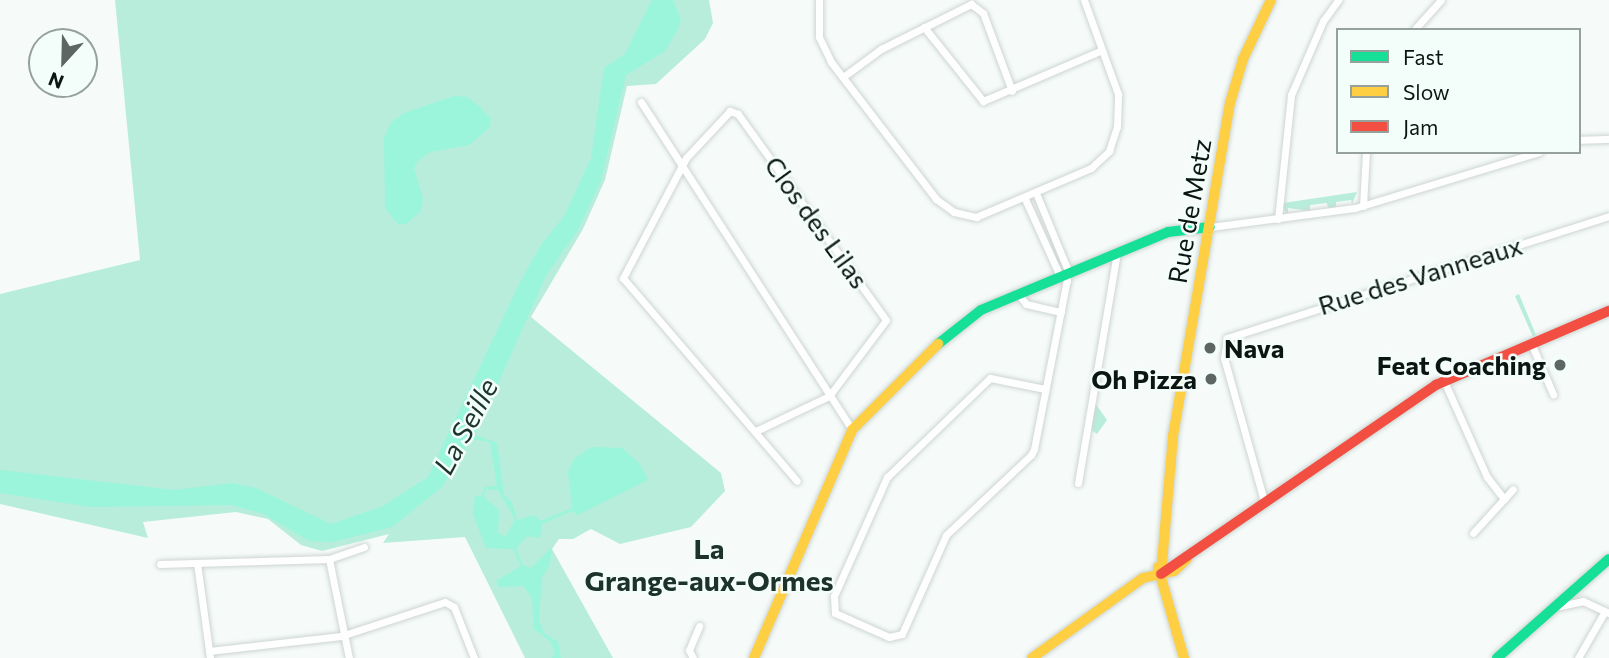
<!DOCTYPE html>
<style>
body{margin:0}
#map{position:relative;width:1609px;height:658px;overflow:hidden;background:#f6fbf9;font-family:Commissioner,sans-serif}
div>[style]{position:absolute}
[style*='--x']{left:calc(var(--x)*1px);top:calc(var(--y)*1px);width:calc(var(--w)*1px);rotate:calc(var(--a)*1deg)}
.green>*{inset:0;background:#b8eddc}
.water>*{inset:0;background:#9af5db}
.roads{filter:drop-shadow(0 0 2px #cdd5d2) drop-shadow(0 0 2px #cdd5d2)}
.street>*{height:7px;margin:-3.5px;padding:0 3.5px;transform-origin:3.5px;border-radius:3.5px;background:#fefefe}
.fast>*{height:10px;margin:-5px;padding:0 5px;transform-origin:5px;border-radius:5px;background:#16e098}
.slow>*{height:10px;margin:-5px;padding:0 5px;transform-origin:5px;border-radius:5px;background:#ffcf43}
.jam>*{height:10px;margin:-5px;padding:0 5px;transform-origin:5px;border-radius:5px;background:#f24e42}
.dots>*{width:19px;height:19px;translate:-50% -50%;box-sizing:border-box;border:4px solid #f3fefa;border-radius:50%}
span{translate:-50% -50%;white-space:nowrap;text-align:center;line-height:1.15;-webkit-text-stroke:5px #f3fefa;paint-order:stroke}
.street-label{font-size:26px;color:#0b1511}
.poi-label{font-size:26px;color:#0b1511;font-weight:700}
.left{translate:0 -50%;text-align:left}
.right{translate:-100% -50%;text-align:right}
.water-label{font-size:28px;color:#1e352e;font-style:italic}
.neighbourhood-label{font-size:28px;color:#1c322b;font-weight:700}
.legend{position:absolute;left:1336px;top:28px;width:245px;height:126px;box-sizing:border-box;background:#f3fefa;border:2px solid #96a19d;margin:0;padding:9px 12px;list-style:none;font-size:21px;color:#0b1511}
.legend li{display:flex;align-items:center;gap:14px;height:35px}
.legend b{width:35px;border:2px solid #96a19d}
.north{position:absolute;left:28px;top:28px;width:70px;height:70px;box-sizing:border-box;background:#f3fefa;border:2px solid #96a19d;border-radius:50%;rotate:202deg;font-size:19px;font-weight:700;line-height:28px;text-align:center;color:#0b1511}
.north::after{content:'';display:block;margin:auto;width:24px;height:32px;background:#5d6662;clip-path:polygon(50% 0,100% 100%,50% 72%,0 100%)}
</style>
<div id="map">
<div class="green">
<i style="clip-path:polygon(115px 0,709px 0,713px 23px,705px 39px,656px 84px,627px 86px,605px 180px,583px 229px,531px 317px,721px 473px,725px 491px,691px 527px,620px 544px,591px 529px,573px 539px,559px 539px,552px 549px,613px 658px,525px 658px,465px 537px,383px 543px,389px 534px,322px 551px,301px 545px,268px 519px,236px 512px,143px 522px,148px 538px,0 504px,0 294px,140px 260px)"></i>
<i style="clip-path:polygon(1357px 192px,1352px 204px,1351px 200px,1336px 202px,1336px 207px,1328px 208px,1327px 203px,1310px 205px,1310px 211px,1288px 208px,1288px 214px,1282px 207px,1283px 203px)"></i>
<i style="clip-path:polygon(1519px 294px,1536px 335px,1533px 337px,1515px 296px)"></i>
<i style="clip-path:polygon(1095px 403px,1107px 420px,1097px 434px,1089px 428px)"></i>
</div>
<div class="water">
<i style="clip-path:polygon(evenodd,652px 0,673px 0,681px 20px,676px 33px,665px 51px,626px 75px,601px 180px,578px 230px,547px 274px,475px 435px,497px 443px,504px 495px,512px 502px,517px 520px,534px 515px,541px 521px,572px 508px,568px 472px,574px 459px,591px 447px,622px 448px,640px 464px,648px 480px,578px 515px,572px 511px,542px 524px,540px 538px,527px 536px,516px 548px,523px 565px,531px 568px,552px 547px,550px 565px,542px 577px,539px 620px,544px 633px,558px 642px,561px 658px,552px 658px,555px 651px,550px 641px,534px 629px,532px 598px,523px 586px,499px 587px,496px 581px,521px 566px,513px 549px,486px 548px,473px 514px,475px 496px,482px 496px,484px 487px,497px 486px,490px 442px,471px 439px,442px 487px,392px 527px,333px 542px,309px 541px,264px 514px,231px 505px,91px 507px,0 493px,0 470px,175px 490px,232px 483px,256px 488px,331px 524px,383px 506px,428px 477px,519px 284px,541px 245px,564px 216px,591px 158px,604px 68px,625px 54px,652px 0,486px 489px,498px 490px,515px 519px,506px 536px,498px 533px,499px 510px,484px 497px,486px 489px)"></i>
<i style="clip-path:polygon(454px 96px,467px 97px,479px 106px,491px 119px,489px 128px,469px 145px,430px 152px,418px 161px,414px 168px,423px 199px,420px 212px,406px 224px,398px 224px,385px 208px,384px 138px,391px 123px,404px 113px)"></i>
</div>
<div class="roads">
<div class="street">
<i style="--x:819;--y:0;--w:37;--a:90"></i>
<i style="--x:819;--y:37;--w:28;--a:64"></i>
<i style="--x:831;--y:62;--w:173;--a:52.5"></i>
<i style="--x:936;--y:199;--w:22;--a:36"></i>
<i style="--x:954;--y:212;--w:23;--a:13"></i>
<i style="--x:976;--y:217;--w:125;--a:-23.1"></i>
<i style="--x:1091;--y:168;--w:25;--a:-43"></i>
<i style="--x:1109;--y:151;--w:25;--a:-72"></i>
<i style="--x:1117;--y:127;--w:33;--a:-88"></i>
<i style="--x:1118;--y:94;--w:100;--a:-109.9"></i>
<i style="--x:924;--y:27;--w:95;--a:51.4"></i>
<i style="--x:983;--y:101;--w:129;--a:-23.2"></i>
<i style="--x:1414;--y:30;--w:40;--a:-48"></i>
<i style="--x:843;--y:77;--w:47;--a:-36.4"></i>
<i style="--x:881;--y:49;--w:101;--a:-26.6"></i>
<i style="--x:971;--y:4;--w:15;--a:37"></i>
<i style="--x:983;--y:13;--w:83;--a:69.6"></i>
<i style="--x:641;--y:102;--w:390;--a:57.2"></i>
<i style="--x:1579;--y:140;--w:30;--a:-2"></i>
<i style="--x:1036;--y:193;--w:87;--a:67.6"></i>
<i style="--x:1025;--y:199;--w:85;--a:65.6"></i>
<i style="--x:1363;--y:206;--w:54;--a:-86.8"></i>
<i style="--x:1278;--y:219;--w:125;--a:-84"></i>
<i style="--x:1291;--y:95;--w:81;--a:-66.6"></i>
<i style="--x:1323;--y:21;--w:26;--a:-54"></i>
<i style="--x:1210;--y:227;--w:146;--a:-7.5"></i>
<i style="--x:1355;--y:208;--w:192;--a:-16.9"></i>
<i style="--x:1019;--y:295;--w:11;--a:52"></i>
<i style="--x:1026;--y:304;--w:36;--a:13"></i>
<i style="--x:1531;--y:343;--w:56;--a:66.7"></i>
<i style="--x:1444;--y:381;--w:105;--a:65.9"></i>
<i style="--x:1487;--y:477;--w:28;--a:52"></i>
<i style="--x:1045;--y:389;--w:56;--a:-168.7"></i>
<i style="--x:990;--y:378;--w:143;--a:136.1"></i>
<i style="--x:887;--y:477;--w:130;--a:114"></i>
<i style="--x:834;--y:596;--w:17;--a:87"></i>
<i style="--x:835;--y:613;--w:59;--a:24"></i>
<i style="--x:889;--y:637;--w:13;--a:-13"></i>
<i style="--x:902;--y:634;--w:108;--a:-66"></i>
<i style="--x:946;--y:535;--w:117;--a:-43.3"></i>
<i style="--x:1031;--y:455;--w:7;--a:-63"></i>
<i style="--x:1034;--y:449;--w:172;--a:-79"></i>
<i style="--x:1067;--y:280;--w:6;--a:-108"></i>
<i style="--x:758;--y:430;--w:79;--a:-25.6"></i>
<i style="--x:829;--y:396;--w:95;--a:-53.1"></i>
<i style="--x:886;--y:320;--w:254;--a:-125.7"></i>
<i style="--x:738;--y:114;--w:9;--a:-159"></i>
<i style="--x:730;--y:111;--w:64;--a:133.1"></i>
<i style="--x:686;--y:158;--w:136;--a:117.7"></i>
<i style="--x:623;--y:278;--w:267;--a:49.4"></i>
<i style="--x:1078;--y:483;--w:233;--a:-80.4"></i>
<i style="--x:1264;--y:501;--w:148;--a:-105.6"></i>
<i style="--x:1224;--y:358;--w:20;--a:-81"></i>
<i style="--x:1227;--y:338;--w:401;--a:-17.7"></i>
<i style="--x:1473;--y:533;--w:59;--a:-47.7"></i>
<i style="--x:329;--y:559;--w:101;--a:78.6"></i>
<i style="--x:197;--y:563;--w:96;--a:82.2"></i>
<i style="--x:160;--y:564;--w:169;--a:-1.7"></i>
<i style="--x:329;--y:559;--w:37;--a:-19"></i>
<i style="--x:1560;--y:606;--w:24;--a:-12"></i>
<i style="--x:1583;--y:601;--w:29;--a:25"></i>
<i style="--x:209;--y:651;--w:133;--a:-6.5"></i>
<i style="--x:341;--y:636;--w:109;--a:-18.1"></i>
<i style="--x:445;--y:602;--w:10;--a:29"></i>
<i style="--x:454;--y:607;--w:55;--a:68.6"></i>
<i style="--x:693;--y:658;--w:9;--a:-117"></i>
<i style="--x:689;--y:650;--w:26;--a:-67"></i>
<i style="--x:1578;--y:658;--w:54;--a:-60.1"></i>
</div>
<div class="fast">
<i style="--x:938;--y:344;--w:55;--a:-38.3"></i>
<i style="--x:981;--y:310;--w:203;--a:-22.6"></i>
<i style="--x:1168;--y:232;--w:42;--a:-6.8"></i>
<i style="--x:1497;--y:658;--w:149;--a:-41.5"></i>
</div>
<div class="slow">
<i style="--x:1158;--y:567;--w:95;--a:74.1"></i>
<i style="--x:1161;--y:574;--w:139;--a:-85"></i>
<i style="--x:1173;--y:436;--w:338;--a:-80.3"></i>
<i style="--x:1230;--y:103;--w:46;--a:-73.5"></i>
<i style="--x:1243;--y:59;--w:65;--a:-64.6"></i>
<i style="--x:754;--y:658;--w:248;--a:-66.7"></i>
<i style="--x:852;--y:430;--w:122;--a:-45"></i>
<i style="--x:1032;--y:658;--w:137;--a:-35.8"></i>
<i style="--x:1143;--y:578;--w:32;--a:-13"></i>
<i style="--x:1174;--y:571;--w:18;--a:-43"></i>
</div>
<div class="jam">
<i style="--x:1161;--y:574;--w:334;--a:-34.5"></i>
<i style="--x:1436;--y:385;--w:188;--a:-23.2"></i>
</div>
</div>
<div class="dots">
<i style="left:1210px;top:348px;background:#5d6662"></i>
<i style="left:1560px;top:365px;background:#5d6662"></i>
<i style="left:1211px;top:379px;background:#5d6662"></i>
</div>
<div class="street-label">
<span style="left:1189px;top:211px;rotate:-80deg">Rue de Metz</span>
<span style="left:817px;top:222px;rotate:54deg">Clos des Lilas</span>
<span style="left:1420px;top:275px;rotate:-17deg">Rue des Vanneaux</span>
</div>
<div class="poi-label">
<span class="left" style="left:1224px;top:348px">Nava</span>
<span class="right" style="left:1546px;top:365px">Feat Coaching</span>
<span class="right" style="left:1197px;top:379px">Oh Pizza</span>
</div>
<div class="water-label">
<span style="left:465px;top:426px;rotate:-62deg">La Seille</span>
</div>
<div class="neighbourhood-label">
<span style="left:709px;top:564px">La<br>Grange-aux-Ormes</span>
</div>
<ul class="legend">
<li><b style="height:9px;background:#16e098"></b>Fast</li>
<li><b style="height:9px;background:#ffcf43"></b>Slow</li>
<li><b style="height:9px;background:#f24e42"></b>Jam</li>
</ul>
<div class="north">N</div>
</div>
